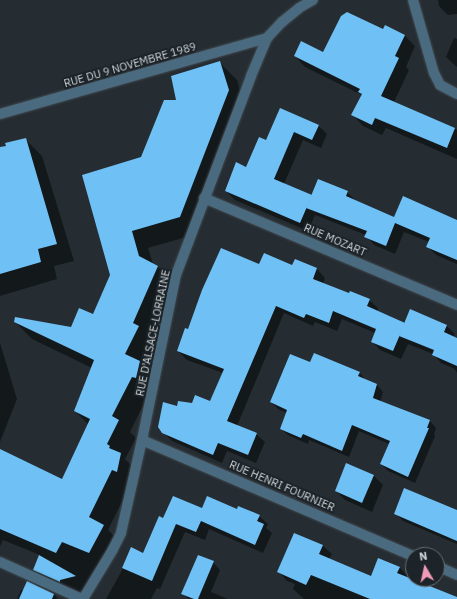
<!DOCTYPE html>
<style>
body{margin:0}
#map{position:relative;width:457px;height:599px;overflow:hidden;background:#252d33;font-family:"IBM Plex Sans",sans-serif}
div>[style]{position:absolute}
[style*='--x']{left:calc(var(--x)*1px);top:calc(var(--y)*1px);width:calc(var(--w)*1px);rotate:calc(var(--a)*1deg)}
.shadow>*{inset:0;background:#0007}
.building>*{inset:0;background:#6ec0f5}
.roads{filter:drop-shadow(0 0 1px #40484d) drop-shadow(0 0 1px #40484d)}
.minor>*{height:10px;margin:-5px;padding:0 5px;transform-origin:5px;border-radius:5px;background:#4a6a7f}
span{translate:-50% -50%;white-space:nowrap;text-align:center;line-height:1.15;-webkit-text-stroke:4px #1c2429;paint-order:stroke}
.street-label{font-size:11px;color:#d0d5d8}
.north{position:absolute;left:405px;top:547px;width:40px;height:40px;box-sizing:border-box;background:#1c2429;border:1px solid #646b6f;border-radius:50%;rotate:351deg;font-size:11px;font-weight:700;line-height:16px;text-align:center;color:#d0d5d8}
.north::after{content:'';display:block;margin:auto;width:14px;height:18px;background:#f09ab6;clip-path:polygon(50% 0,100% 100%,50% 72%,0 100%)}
</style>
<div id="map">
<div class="shadow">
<i style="clip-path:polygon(438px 0,457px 0,457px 14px,448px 15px,439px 6px)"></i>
<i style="clip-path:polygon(385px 27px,405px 36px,415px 46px,406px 67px,409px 70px,394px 102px,457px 130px,457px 159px,386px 128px,382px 135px,363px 126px,353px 115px,362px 95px,305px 67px,295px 56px,324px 53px,383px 31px)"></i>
<i style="clip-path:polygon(454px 38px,457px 39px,457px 67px,446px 57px)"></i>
<i style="clip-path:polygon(220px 63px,237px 80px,245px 107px,197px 234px,148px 248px,153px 264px,158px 267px,175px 284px,150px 338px,156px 344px,144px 367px,156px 379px,130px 432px,136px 438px,125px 459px,137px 471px,108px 530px,121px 543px,93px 592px,77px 597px,51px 586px,34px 569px,40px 555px,3px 540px,0 546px,0 450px,63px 480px,89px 425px,75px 411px,92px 368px,32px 339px,15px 322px,72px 328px,93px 315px,111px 275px,141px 158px,178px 101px)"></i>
<i style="clip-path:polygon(280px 109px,318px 125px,327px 134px,321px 148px,303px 140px,284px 184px,311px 195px,347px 192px,356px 201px,394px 218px,457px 234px,457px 264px,436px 255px,427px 246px,429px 242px,404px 232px,395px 254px,374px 245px,366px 235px,315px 215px,308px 231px,235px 200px,226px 191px,247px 168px,266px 141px)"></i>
<i style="clip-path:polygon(25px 139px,42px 156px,74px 261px,54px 266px,57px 279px,0 296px,0 148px)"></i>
<i style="clip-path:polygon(295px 261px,317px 269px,325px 278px,323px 284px,369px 300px,378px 308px,377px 312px,404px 324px,447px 326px,455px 334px,453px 337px,457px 338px,457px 373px,455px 369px,441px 363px,433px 354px,408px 344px,401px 359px,380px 350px,372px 341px,375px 333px,342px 319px,337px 331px,315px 322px,313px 326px,284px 313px,237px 426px,256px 434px,265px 442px,256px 463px,227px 451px,222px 463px,172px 441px,163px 432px,193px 404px,210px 403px,223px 373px,187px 360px,178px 351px,189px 330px,259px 266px,293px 267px)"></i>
<i style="clip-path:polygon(0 343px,17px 399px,0 442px)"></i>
<i style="clip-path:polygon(311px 364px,360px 373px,366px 381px,377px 385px,383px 392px,380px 402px,430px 421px,436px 428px,434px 434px,435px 436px,415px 483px,388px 471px,381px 464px,389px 444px,359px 431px,349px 457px,309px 440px,308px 444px,288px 435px,281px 429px,287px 413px,278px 409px,271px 402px)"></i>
<i style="clip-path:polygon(374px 476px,383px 485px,372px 512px,345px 500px,336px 491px)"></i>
<i style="clip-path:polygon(202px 509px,238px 510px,259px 516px,268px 524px,266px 528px,272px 533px,263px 553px,209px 529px,205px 540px,185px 532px,160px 589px,157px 588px,151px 599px,106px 599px,120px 574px,131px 549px,144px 554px,164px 519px)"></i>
<i style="clip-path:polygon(457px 511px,457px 544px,403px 521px,395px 513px)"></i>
<i style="clip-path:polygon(294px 534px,323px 546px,332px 554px,329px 559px,371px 577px,399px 567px,408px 576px,407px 578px,457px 599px,304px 599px,293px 589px,295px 584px,287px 581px,279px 572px)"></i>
<i style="clip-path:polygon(213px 562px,220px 570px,211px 592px,228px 599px,188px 599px,182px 593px)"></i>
<i style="clip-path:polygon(21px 590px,54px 594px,58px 599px,17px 599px)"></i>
</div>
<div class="building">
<i style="clip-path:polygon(347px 12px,383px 29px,385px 25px,405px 35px,395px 56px,399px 58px,381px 96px,455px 128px,447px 148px,375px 118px,372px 125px,351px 115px,362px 94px,358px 92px,360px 89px,294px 56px,301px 41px,323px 52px,341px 16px)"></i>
<i style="clip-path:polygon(220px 61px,229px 90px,180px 217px,132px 231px,139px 256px,158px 266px,133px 323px,139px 326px,125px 354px,140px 361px,136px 378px,132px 377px,112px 416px,119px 420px,107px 444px,110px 446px,109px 448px,121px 453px,117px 472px,112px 470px,89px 517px,104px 525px,89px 553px,62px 542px,56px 553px,0 529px,0 449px,62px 479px,90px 419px,74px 411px,94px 360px,14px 322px,15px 317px,71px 327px,79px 308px,93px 314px,110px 275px,82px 175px,141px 157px,164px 100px,176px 100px,171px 76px)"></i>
<i style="clip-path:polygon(280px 108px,319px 125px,312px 140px,294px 132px,274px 179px,312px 195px,300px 223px,225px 191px,236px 162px,246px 167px,259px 137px,266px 140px)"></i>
<i style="clip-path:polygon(26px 138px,57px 244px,38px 249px,41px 262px,0 274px,0 147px,6px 146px,5px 143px)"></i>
<i style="clip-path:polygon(318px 179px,348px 191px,346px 196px,394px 217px,403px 196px,457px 220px,457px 260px,426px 247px,430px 238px,395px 223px,386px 246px,364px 237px,367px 231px,306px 208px)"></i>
<i style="clip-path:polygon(221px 248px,259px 264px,264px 253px,292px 265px,295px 259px,317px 268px,313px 279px,349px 293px,350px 291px,370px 299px,367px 306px,405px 323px,393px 351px,371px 342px,376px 329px,333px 311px,329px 323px,306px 314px,304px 318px,276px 306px,227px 421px,257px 433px,248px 455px,218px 443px,213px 455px,162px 433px,158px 427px,163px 402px,177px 406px,178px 401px,192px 403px,195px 395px,210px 401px,224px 369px,177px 351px,185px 328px,188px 329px,202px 290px)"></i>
<i style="clip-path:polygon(410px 309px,447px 325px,444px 332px,457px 338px,457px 366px,432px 355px,434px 350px,399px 336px)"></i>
<i style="clip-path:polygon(314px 353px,360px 372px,358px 376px,377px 384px,373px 398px,430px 420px,427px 428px,429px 428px,408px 477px,380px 464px,390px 441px,352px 425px,342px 451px,303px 434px,301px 438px,280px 429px,287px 410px,270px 402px,290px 354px,310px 362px)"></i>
<i style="clip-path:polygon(346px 463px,374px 475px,362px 503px,335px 491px)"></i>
<i style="clip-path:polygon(404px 488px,457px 510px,457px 541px,394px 514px)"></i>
<i style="clip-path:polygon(173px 496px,202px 508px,207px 496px,237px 509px,238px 506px,260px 515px,257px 521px,264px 524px,255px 545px,201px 521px,196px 532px,176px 524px,152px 581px,122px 568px,131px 547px,143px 553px,159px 516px,163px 518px)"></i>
<i style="clip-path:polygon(294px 533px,323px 545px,319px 554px,371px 576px,378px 558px,400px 567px,397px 573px,457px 597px,457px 599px,370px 599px,311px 575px,306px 585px,277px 572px)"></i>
<i style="clip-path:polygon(39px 555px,76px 576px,60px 580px,60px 582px,33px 570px)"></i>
<i style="clip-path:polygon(198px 555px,214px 561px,198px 599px,194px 599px,181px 594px)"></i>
<i style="clip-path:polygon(27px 581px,54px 594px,52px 599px,19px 599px)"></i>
</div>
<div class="roads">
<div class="minor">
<i style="--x:413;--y:0;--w:76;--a:74"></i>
<i style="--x:434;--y:73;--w:13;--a:63"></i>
<i style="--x:440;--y:85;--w:19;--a:28"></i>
<i style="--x:0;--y:114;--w:278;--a:-15.9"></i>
<i style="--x:204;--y:198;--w:275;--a:22.9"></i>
<i style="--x:142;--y:440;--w:295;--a:23.2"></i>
<i style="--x:0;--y:562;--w:90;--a:24.3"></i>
<i style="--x:437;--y:566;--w:22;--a:24"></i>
<i style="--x:83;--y:599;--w:56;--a:-58.9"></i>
<i style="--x:112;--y:551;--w:20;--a:-63"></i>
<i style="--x:121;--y:533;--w:95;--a:-77.3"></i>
<i style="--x:142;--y:440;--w:168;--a:-78.4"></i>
<i style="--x:176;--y:275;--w:213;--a:-69.3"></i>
<i style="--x:251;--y:76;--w:41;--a:-67.2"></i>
<i style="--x:267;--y:38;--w:22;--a:-47"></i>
<i style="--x:282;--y:22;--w:22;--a:-39"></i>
<i style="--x:299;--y:8;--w:16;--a:-30"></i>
</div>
</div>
<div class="street-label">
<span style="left:130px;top:65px;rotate:-16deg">RUE DU 9 NOVEMBRE 1989</span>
<span style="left:335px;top:240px;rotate:23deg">RUE MOZART</span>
<span style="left:153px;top:333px;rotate:-78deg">RUE D'ALSACE-LORRAINE</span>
<span style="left:282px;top:486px;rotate:23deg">RUE HENRI FOURNIER</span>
</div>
<div class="north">N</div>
</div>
